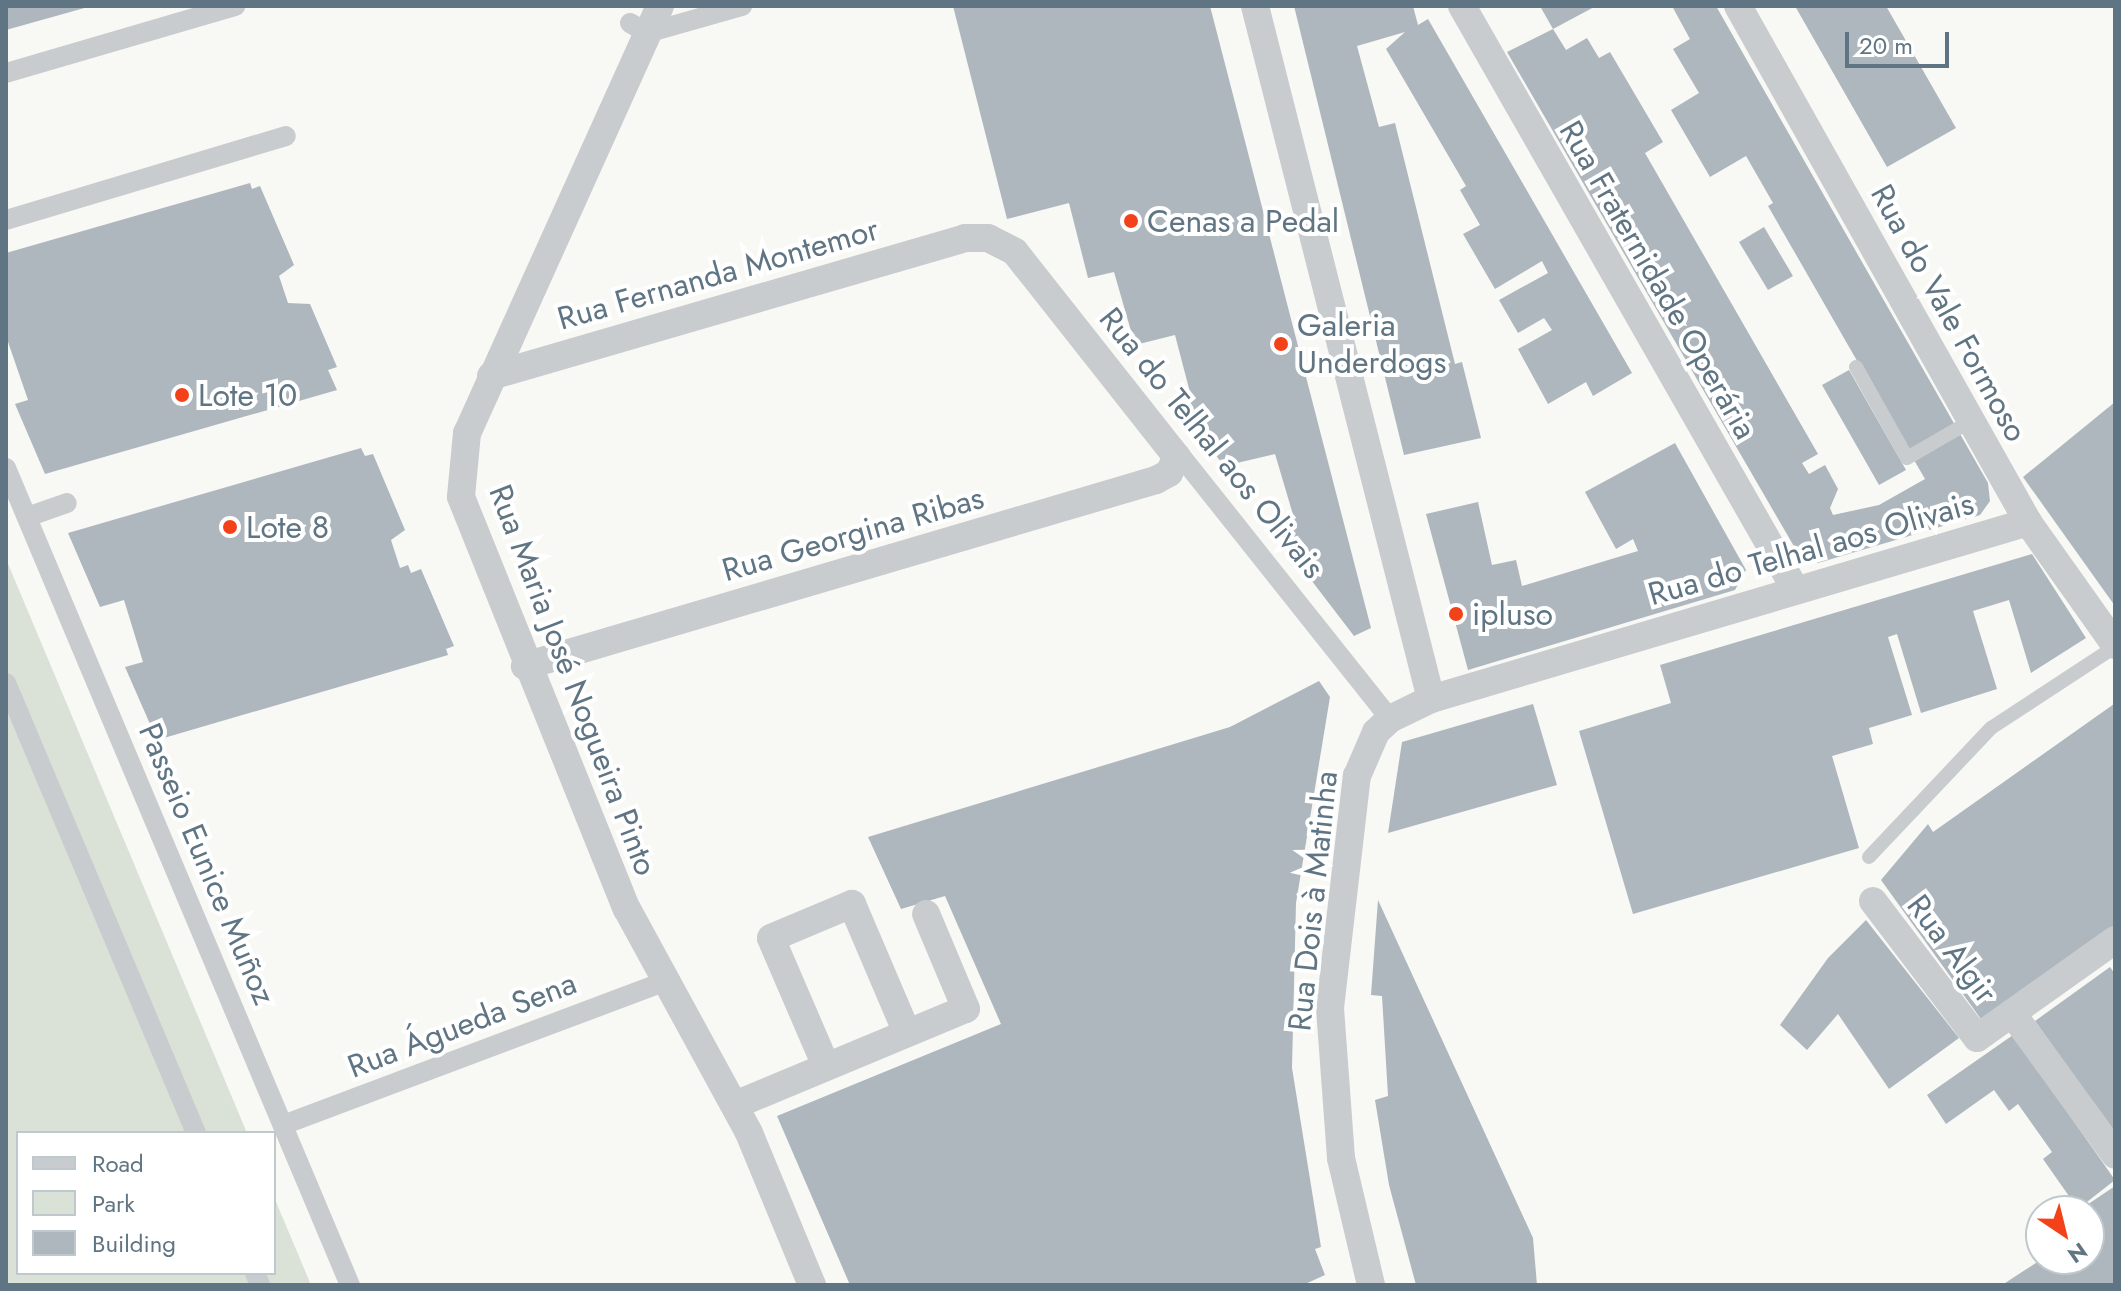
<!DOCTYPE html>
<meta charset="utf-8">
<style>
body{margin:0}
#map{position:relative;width:2121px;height:1291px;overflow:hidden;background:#f8f8f5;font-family:Jost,sans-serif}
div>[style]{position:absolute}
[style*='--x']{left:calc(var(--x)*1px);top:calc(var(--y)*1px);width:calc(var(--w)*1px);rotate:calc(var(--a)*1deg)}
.green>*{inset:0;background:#dae1d6}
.building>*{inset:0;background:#aeb7bd}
.service>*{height:14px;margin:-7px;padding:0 7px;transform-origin:7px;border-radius:7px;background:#c8cccf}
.pedestrian>*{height:20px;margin:-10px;padding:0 10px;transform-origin:10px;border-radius:10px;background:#c8cccf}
.minor>*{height:28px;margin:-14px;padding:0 14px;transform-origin:14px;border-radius:14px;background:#c8cccf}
.dots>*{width:22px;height:22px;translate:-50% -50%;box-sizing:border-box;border:4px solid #fff;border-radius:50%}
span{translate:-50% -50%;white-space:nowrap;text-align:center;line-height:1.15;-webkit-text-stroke:8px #fff;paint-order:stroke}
.poi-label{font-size:32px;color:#607583}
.left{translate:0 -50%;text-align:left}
.street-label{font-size:32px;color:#607583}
.frame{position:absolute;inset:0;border:8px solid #607583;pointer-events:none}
.legend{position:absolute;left:16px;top:1131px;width:260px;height:144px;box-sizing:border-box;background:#fff;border:2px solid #bfc8cd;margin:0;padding:10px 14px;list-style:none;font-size:24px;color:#607583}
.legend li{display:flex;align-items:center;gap:16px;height:40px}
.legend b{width:40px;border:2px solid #bfc8cd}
.north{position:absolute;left:2025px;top:1195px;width:80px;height:80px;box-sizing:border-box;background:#fff;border:2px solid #bfc8cd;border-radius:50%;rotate:145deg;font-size:22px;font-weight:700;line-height:32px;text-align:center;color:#607583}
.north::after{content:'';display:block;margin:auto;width:28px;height:36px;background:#f3421a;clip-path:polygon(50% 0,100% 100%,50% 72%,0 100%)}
.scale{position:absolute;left:1845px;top:32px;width:104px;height:36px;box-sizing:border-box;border:4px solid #607583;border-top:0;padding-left:10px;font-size:24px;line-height:28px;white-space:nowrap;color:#607583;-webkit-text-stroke:6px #fff;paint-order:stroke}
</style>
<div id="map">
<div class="green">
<i style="clip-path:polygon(6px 559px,247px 1133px,18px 1133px,18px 1273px,274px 1273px,274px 1197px,311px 1285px,6px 1285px)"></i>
</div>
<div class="building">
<i style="clip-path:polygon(6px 6px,88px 6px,88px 7px,6px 30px)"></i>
<i style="clip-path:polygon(953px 6px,1210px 6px,1371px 628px,1354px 636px,1279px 538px,1297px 528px,1275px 454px,1224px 466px,1177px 404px,1192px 400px,1175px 335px,1135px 345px,1114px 272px,1088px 278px,1069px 203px,1007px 219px)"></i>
<i style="clip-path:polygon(1294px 6px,1413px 6px,1418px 25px,1428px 19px,1632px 373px,1593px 396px,1586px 382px,1548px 404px,1518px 349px,1552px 330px,1544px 318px,1518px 333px,1499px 300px,1548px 273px,1542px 261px,1495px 289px,1463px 234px,1480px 225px,1460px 190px,1466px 186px,1386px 49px,1405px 32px,1357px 46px,1379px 127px,1395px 123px,1455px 364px,1462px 362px,1481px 438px,1404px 455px)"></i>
<i style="clip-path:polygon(1540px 6px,1596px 6px,1553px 29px)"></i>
<i style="clip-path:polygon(1672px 6px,1716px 6px,1988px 483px,1990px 501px,1980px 515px,1818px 563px,1799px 555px,1507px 52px,1553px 29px,1566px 50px,1587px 38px,1599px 58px,1610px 52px,1663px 142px,1645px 153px,1818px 454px,1802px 463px,1809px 474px,1825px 465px,1838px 489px,1830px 508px,1833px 515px,1879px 505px,1925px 479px,1768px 206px,1773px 203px,1746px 156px,1710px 177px,1671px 110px,1699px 93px,1673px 49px,1690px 39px)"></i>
<i style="clip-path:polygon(1795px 6px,1886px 6px,1956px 128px,1887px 167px)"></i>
<i style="clip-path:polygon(250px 183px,252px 189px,260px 186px,294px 265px,279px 276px,288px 303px,310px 304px,337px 367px,328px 370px,337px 390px,45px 474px,15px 404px,28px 400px,6px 336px,6px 253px)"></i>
<i style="clip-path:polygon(1764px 227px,1793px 276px,1768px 290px,1739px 242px)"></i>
<i style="clip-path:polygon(1849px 370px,1906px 470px,1879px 485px,1822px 385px)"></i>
<i style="clip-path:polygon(2115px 402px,2115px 606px,2023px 477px)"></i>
<i style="clip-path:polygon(1675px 443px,1746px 570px,1735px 590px,1468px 670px,1426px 514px,1478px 502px,1492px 565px,1516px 560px,1522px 586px,1638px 551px,1633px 539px,1616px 549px,1585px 492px)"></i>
<i style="clip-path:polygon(361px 448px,365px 456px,373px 454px,405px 530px,391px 540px,400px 568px,408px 565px,411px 573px,421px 569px,454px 646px,446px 649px,448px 655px,157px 740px,125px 667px,143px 662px,124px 600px,100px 607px,68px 533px)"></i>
<i style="clip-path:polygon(2032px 554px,2086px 638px,2031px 673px,2009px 600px,1973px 611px,1997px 689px,1921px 713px,1897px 634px,1888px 637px,1912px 715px,1869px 728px,1873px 744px,1832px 756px,1859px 848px,1633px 914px,1579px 731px,1671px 703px,1660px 665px)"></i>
<i style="clip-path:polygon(1319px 681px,1330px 697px,1296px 903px,1292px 1068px,1321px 1247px,1315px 1249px,1325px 1275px,1303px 1285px,850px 1285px,777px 1116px,1001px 1024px,945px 896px,901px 909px,868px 837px,1230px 727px)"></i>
<i style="clip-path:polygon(1533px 704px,1557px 785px,1388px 833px,1402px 742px)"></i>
<i style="clip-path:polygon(2114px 704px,2115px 928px,1983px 1022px,1881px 880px,1928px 824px,1933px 832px)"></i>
<i style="clip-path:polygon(1378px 900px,1533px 1238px,1537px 1285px,1416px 1285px,1389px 1185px,1375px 1100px,1388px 1096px,1382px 996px,1371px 995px)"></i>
<i style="clip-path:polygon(1866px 920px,1959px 1038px,1889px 1089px,1838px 1014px,1807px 1050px,1780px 1025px,1828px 958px)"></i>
<i style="clip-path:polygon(2110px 967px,2115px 974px,2115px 1133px,2035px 1021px)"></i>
<i style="clip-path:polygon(2013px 1035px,2115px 1180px,2078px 1209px,2043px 1159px,2052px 1152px,2018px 1104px,2009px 1111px,1994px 1090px,1946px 1124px,1927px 1095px)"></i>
<i style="clip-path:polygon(2115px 1186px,2115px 1285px,2002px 1285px,2042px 1259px,2089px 1259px,2089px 1211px,2078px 1211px)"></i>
</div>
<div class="service">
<i style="--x:1856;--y:367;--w:104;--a:60.7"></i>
<i style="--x:1907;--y:458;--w:74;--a:-30"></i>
<i style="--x:1869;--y:857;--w:178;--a:-46.6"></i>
<i style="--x:1991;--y:728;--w:148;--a:-33.2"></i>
</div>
<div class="pedestrian">
<i style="--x:630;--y:23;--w:20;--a:30"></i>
<i style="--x:647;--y:33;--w:99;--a:-15.9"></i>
<i style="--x:6;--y:73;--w:239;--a:-16.3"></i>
<i style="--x:6;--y:220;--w:292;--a:-16.7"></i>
<i style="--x:1173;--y:446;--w:349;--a:51.5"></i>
<i style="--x:6;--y:468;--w:886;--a:67.17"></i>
<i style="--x:27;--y:517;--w:42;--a:-19.3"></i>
<i style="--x:6;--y:683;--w:488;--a:67.1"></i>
<i style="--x:283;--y:1125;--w:406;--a:-20.6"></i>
<i style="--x:255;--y:1273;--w:13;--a:67"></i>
</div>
<div class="minor">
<i style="--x:660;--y:6;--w:469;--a:114.3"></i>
<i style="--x:467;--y:433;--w:64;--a:95.4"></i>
<i style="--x:461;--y:497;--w:444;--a:68.1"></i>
<i style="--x:627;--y:909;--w:255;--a:61.4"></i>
<i style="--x:749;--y:1133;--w:165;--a:67.5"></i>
<i style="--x:1255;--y:6;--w:715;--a:75.75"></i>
<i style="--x:1462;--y:6;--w:669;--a:60.26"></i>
<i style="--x:1738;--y:6;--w:592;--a:60.66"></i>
<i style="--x:2028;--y:522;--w:151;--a:54.7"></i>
<i style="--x:491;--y:376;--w:494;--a:-16.2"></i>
<i style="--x:965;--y:238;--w:23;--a:0"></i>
<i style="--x:988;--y:238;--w:30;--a:27"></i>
<i style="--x:1015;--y:252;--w:261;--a:51.7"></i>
<i style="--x:1177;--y:457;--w:18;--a:117"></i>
<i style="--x:1169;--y:473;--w:15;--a:152"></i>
<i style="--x:1156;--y:480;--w:658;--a:163.58"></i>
<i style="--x:1873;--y:901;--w:172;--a:52.8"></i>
<i style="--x:1977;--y:1038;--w:169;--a:-35.4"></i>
<i style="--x:2012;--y:1013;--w:175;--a:54"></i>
<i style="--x:826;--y:1066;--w:139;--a:-113.3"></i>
<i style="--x:771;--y:938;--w:88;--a:-22.8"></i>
<i style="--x:852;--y:904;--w:140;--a:66.9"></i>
<i style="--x:735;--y:1105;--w:250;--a:-22.6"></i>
<i style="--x:966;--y:1009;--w:103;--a:-112.8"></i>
<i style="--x:1371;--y:1285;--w:130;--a:-103.3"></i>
<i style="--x:1341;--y:1158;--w:150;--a:-94.2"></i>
<i style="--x:1330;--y:1008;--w:234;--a:-83.4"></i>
<i style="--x:1357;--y:776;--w:48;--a:-66.6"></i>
<i style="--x:1376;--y:732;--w:19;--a:-43"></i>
<i style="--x:1390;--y:719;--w:46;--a:-26"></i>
<i style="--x:1431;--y:699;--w:623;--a:-16.51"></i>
</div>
<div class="dots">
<i style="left:1131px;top:221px;background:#f3421a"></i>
<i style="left:1281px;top:344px;background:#f3421a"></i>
<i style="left:182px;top:395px;background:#f3421a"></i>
<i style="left:230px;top:527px;background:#f3421a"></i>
<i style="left:1456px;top:614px;background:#f3421a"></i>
</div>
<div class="poi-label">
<span class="left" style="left:1147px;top:221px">Cenas a Pedal</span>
<span class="left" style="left:1297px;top:344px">Galeria<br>Underdogs</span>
<span class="left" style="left:198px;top:395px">Lote 10</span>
<span class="left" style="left:246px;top:527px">Lote 8</span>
<span class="left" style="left:1472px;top:614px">ipluso</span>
</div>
<div class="street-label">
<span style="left:718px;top:274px;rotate:-16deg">Rua Fernanda Montemor</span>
<span style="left:1658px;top:280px;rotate:60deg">Rua Fraternidade Operária</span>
<span style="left:1949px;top:313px;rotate:61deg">Rua do Vale Formoso</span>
<span style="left:1212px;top:443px;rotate:51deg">Rua do Telhal aos Olivais</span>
<span style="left:853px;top:534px;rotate:-16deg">Rua Georgina Ribas</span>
<span style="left:1811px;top:549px;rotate:-16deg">Rua do Telhal aos Olivais</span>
<span style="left:573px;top:680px;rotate:69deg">Rua Maria José Nogueira Pinto</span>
<span style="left:207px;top:864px;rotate:67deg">Passeio Eunice Muñoz</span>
<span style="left:1313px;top:901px;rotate:-84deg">Rua Dois à Matinha</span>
<span style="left:1952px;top:949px;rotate:53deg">Rua Algir</span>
<span style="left:462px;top:1025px;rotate:-21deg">Rua Águeda Sena</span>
</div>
<div class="frame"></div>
<ul class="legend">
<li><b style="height:10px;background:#c8cccf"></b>Road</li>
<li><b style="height:22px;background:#dae1d6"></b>Park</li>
<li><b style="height:22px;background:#aeb7bd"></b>Building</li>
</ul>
<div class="north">N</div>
<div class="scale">20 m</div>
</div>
